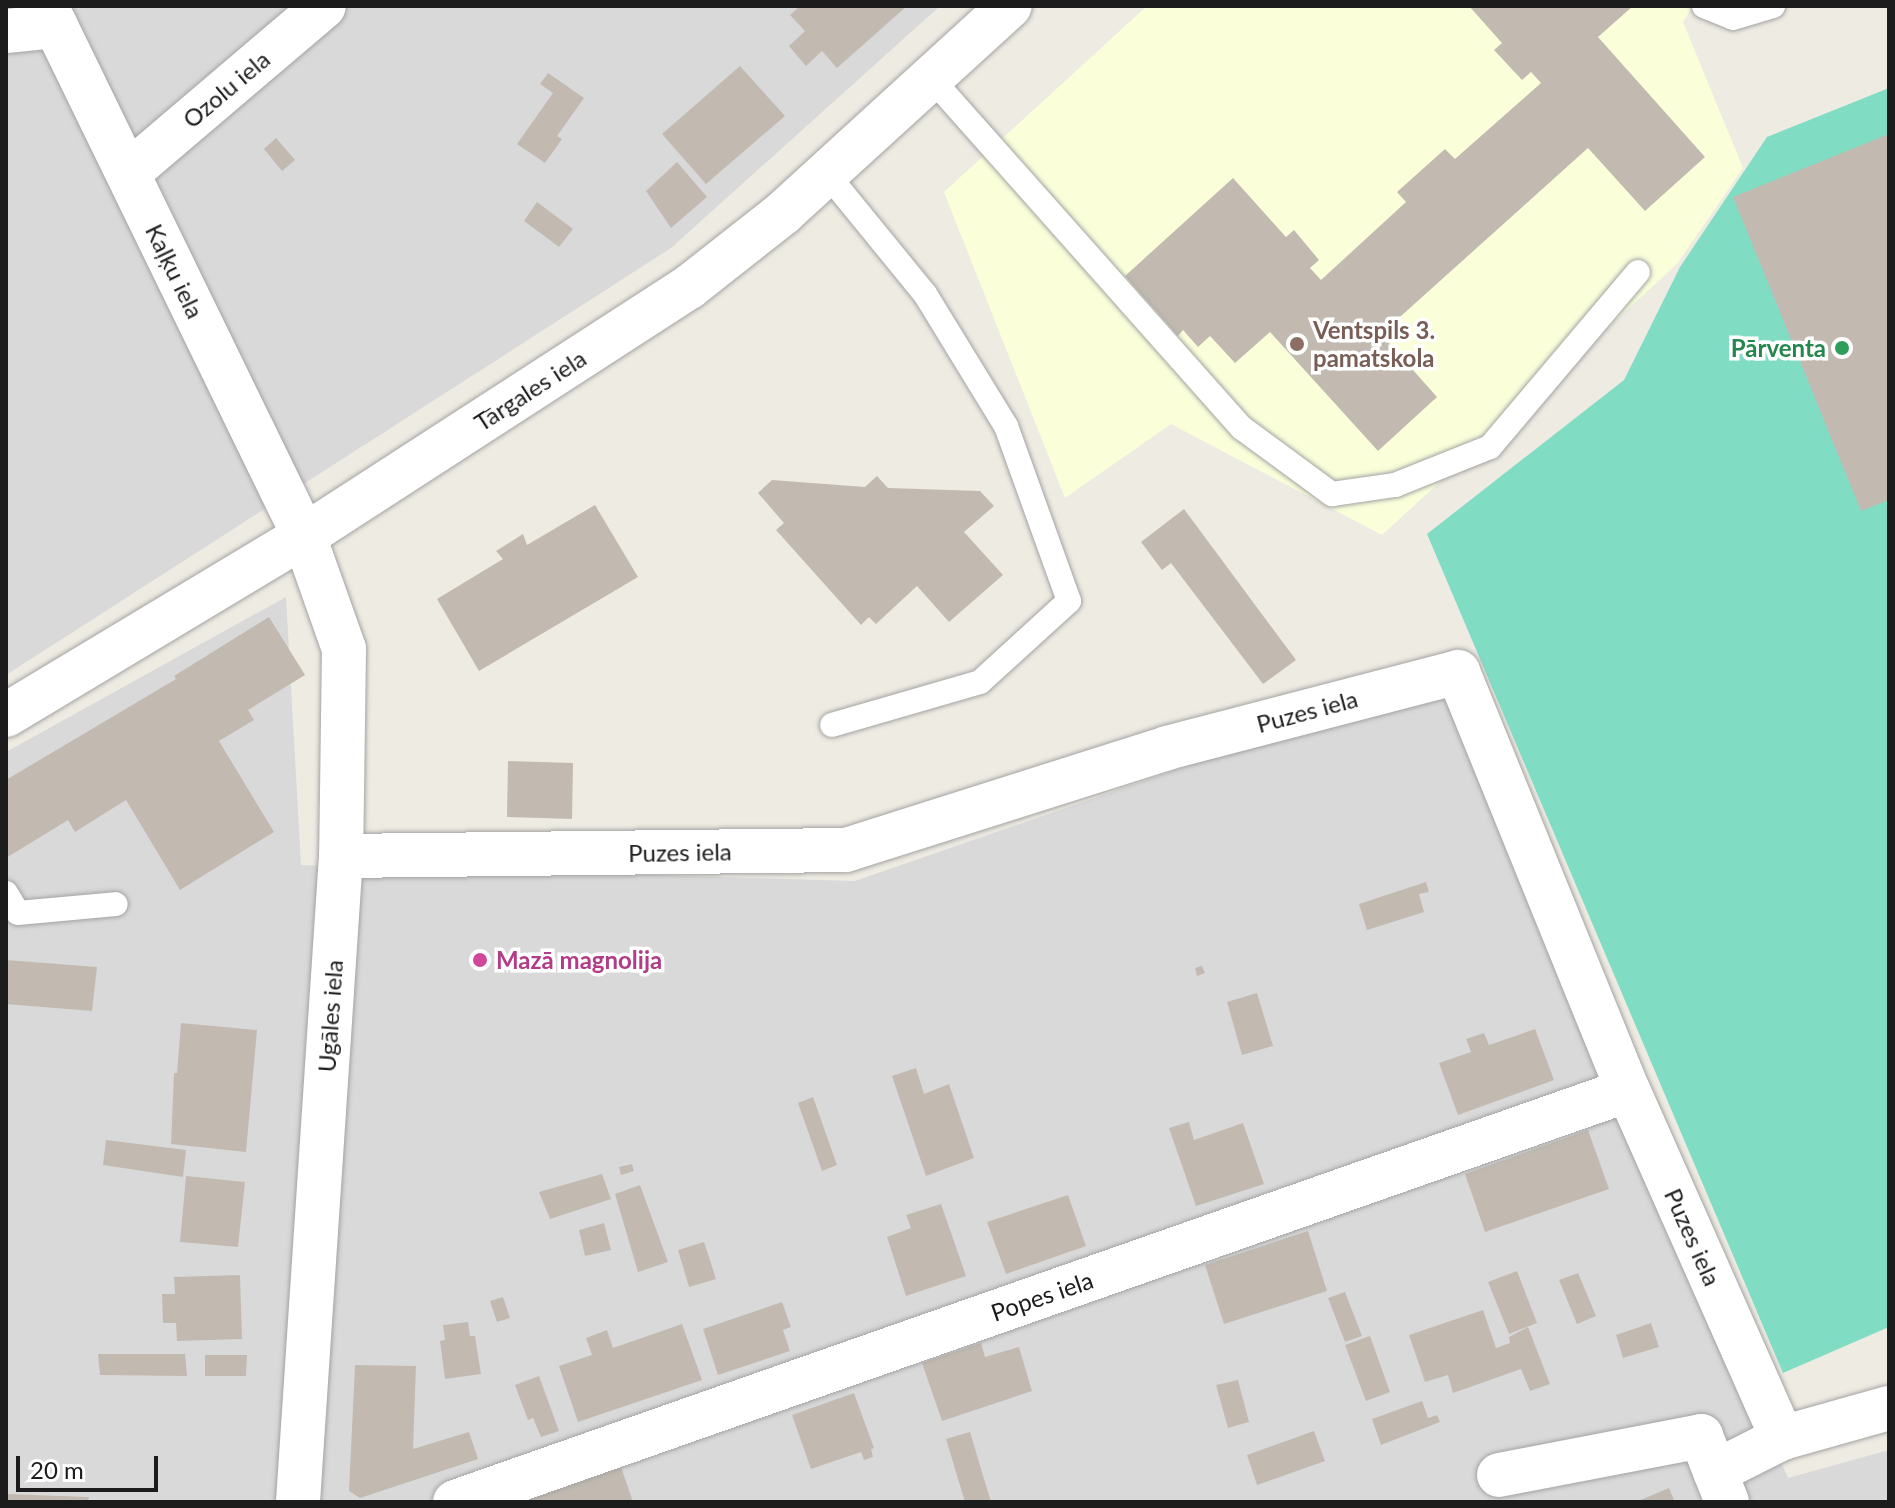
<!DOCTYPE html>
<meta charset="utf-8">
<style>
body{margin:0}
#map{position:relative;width:1895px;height:1508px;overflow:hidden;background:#eeebe2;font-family:Lato,sans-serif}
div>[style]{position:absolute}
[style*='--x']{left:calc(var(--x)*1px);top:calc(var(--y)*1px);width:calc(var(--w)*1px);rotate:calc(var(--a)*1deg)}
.residential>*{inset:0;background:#dad9d9}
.education>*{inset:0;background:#faffda}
.pitch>*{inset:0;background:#80ddc4}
.building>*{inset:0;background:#c2bab1}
.roads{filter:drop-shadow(0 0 2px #a3a3a3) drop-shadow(0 0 2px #a3a3a3)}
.service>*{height:24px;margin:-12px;padding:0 12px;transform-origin:12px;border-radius:12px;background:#fff}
.minor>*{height:44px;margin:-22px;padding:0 22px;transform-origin:22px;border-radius:22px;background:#fff}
.tertiary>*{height:44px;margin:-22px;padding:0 22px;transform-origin:22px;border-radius:22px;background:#fff}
.dots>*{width:22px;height:22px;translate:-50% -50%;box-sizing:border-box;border:4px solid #fff;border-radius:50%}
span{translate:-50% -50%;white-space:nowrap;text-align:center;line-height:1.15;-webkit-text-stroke:7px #fff;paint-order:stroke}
.street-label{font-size:24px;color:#1c1c1c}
.education-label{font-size:24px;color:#785e54;font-weight:700}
.left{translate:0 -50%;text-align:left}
.leisure-label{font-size:24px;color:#27864d;font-weight:700}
.right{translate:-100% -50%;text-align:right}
.hotel-label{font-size:24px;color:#b23c85;font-weight:700}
.frame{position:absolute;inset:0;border:8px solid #1c1c1c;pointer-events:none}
.scale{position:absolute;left:16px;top:1456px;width:142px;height:36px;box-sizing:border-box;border:4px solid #1c1c1c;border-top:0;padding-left:10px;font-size:24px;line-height:28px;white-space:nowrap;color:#1c1c1c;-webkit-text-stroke:6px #fff;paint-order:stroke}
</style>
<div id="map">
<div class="residential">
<i style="clip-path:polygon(6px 6px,940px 6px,671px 248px,6px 675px)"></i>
<i style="clip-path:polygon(286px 597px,301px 865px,855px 881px,1441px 678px,1788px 1478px,1889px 1450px,1889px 1502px,6px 1502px,6px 752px)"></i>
</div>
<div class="education">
<i style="clip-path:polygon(1147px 6px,1693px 6px,1683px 22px,1743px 168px,1677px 264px,1382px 535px,1171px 424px,1065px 498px,944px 192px)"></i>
</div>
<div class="pitch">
<i style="clip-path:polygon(1889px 88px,1889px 1327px,1783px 1373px,1427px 534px,1624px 380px,1680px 267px,1767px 137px)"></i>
</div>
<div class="building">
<i style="clip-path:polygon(800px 6px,907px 6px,837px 68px,822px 51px,806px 66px,789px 46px,805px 31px,790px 15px)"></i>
<i style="clip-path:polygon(1469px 6px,1633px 6px,1598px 37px,1705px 157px,1645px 211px,1588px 148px,1381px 334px,1437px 397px,1378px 451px,1270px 332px,1235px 363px,1210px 336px,1198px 347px,1183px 330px,1178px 336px,1125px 276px,1233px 178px,1286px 237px,1294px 230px,1319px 260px,1310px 268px,1321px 280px,1406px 202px,1397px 192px,1445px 149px,1455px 159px,1541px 83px,1531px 72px,1522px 80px,1494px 50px,1502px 43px)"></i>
<i style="clip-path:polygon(740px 66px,785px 116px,706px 184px,662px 134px)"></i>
<i style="clip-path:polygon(548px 73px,584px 98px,557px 136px,562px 139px,545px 163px,517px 144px,553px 93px,540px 84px)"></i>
<i style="clip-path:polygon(1889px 134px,1889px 500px,1861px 511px,1733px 197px)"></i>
<i style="clip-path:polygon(276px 138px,295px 160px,282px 171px,264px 149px)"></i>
<i style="clip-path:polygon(677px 162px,707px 197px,671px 228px,646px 191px)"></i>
<i style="clip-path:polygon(537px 202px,573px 229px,559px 247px,524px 221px)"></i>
<i style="clip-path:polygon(877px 476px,888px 488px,980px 491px,994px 506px,964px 532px,1003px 575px,949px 622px,917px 586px,876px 624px,869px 617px,861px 625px,776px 530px,784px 523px,758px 493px,772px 480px,865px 487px)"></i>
<i style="clip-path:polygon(595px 505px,638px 577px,479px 671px,437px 599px,503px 559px,496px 551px,523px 534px,527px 545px)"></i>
<i style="clip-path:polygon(1184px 509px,1296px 660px,1263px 684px,1171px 563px,1162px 570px,1141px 542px)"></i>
<i style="clip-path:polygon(269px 617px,305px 675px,248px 710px,254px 720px,219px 741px,274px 832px,180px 890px,126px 800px,75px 832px,68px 820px,6px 858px,6px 780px,176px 679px,174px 676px)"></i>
<i style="clip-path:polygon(508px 761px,573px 763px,572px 819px,507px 817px)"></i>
<i style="clip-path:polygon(1426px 882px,1429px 892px,1419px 894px,1424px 912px,1367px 930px,1359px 904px)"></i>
<i style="clip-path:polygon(6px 960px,97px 967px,92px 1011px,6px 1004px)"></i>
<i style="clip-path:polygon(1202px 966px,1205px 973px,1197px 976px,1195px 968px)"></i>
<i style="clip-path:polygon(1257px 993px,1273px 1046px,1242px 1055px,1227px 1002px)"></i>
<i style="clip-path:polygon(181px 1023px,257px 1030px,246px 1152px,171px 1144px,174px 1073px,177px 1073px)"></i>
<i style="clip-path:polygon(1535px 1029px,1554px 1080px,1458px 1115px,1439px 1063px,1471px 1052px,1466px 1039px,1484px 1033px,1489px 1045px)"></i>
<i style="clip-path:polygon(916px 1068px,924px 1094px,949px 1084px,974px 1158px,926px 1176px,892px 1076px)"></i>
<i style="clip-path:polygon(813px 1097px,837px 1165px,822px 1171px,798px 1103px)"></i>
<i style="clip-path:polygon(1189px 1122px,1194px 1140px,1243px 1123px,1264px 1184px,1196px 1206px,1169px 1128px)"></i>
<i style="clip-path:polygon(1588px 1130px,1609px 1189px,1485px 1232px,1465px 1174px)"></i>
<i style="clip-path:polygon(106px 1140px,186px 1150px,183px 1177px,103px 1165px)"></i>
<i style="clip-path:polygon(632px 1164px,634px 1171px,621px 1175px,619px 1167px)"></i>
<i style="clip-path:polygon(602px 1174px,611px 1199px,550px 1219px,539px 1192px)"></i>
<i style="clip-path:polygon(186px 1176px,245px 1182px,238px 1247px,180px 1242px)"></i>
<i style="clip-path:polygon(640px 1185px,668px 1262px,638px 1272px,615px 1194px)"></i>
<i style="clip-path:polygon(1068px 1195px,1086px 1246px,1006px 1274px,987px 1222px)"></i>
<i style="clip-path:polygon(941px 1204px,966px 1276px,906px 1296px,887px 1237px,911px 1228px,906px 1215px)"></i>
<i style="clip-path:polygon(604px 1223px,611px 1250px,585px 1256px,579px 1230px)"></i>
<i style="clip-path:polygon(1308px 1231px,1327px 1291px,1224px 1324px,1205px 1265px)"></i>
<i style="clip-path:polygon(704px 1242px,716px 1279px,689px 1287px,678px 1250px)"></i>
<i style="clip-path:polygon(1517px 1271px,1537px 1323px,1509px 1334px,1488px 1282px)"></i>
<i style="clip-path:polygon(1578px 1273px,1596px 1316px,1577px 1324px,1559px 1280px)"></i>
<i style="clip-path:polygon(240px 1275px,242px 1339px,177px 1341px,176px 1323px,163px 1323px,162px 1294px,175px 1294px,174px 1277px)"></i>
<i style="clip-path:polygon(1345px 1292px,1362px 1336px,1345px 1342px,1328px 1298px)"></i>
<i style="clip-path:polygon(503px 1297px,510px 1318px,497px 1322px,490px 1301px)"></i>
<i style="clip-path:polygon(782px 1302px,791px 1327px,783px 1330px,790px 1351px,718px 1375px,703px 1329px)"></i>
<i style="clip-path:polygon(1483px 1310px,1496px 1348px,1510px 1343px,1509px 1337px,1528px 1327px,1550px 1384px,1530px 1391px,1521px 1369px,1453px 1393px,1448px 1375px,1425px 1382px,1409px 1335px)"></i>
<i style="clip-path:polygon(468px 1322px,470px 1336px,475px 1336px,481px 1374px,445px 1379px,440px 1341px,445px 1340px,443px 1325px)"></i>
<i style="clip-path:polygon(1651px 1323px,1659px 1347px,1623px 1358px,1616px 1335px)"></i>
<i style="clip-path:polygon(682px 1324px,702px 1380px,578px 1422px,559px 1366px,592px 1355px,586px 1338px,607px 1330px,613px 1348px)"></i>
<i style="clip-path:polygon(1370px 1336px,1390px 1392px,1366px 1401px,1345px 1345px)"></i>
<i style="clip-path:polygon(981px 1343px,985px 1357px,1019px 1347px,1032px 1391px,942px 1421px,922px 1363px)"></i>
<i style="clip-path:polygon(98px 1354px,185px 1354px,187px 1376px,100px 1375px)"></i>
<i style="clip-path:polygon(205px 1355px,247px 1355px,246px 1376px,205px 1376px)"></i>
<i style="clip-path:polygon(355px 1365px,416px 1366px,413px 1449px,469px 1432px,478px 1459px,360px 1498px,349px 1491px)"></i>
<i style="clip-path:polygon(539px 1376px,559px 1431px,541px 1437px,533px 1418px,528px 1420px,515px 1385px)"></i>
<i style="clip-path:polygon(1238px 1380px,1249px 1422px,1228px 1428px,1216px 1385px)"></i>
<i style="clip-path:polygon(854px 1393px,874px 1448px,871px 1449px,873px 1457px,864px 1460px,861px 1452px,811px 1469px,792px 1415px)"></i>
<i style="clip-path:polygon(1422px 1401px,1428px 1418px,1437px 1415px,1440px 1422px,1381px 1445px,1372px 1419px)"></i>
<i style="clip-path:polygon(1314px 1431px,1325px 1461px,1257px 1485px,1247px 1455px)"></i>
<i style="clip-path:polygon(970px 1432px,991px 1502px,965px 1502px,946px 1439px)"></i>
<i style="clip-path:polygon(621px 1467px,633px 1502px,523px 1502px)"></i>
<i style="clip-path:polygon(1669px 1488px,1675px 1502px,1636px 1502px)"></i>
<i style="clip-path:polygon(6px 1494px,89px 1497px,88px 1502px,6px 1502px)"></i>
</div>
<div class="roads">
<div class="service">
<i style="--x:1704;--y:6;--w:31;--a:22"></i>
<i style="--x:1733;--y:18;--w:42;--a:-16.7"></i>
<i style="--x:931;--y:78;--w:468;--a:48.4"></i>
<i style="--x:1242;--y:428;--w:112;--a:36.3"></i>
<i style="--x:1332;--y:494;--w:64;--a:-8.1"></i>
<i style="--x:1395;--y:485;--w:102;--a:-21.8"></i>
<i style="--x:1490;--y:447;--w:229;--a:-49.8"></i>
<i style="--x:827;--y:174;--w:155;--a:50.8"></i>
<i style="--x:925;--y:294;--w:155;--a:58.5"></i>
<i style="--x:1006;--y:426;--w:186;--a:70.2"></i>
<i style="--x:1069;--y:601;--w:120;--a:137.7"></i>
<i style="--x:980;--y:682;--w:154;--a:163.8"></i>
<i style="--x:6;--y:893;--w:23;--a:59"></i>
<i style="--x:18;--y:913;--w:98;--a:-5.2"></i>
</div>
<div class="minor">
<i style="--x:46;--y:6;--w:589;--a:64.04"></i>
<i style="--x:304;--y:536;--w:120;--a:70.5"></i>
<i style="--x:344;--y:649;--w:207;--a:90.8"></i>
<i style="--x:341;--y:856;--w:647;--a:93.81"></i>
<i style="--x:6;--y:31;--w:50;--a:-5.7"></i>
<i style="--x:128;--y:173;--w:257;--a:-40.4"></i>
<i style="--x:341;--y:856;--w:505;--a:-0.68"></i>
<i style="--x:846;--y:850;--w:337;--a:-17.6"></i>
<i style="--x:1167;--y:748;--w:301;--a:-14.6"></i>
<i style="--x:1458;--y:672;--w:451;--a:67.9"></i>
<i style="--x:1628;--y:1090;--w:381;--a:66.1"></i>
<i style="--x:1715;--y:1472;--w:75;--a:-26.9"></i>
<i style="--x:1782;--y:1438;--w:111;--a:-15.7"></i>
<i style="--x:1499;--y:1475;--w:206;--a:-10.9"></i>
<i style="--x:1701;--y:1436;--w:71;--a:68.5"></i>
<i style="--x:455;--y:1502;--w:1243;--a:-19.35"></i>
</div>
<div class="tertiary">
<i style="--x:6;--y:715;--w:348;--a:-31"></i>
<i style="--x:304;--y:536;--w:459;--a:-32.9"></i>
<i style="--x:689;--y:287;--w:120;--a:-38.2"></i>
<i style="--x:783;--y:213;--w:307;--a:-42.4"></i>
</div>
</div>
<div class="dots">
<i style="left:1297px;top:344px;background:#8d6e63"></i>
<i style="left:1842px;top:348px;background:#2e9e5b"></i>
<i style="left:480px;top:960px;background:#d1479c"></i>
</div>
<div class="street-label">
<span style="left:226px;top:89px;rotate:-40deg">Ozolu iela</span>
<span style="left:175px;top:271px;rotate:64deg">Kaļķu iela</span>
<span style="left:530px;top:390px;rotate:-33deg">Tārgales iela</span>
<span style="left:1307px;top:711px;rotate:-15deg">Puzes iela</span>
<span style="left:680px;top:852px;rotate:-1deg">Puzes iela</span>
<span style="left:330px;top:1016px;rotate:-86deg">Ugāles iela</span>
<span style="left:1693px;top:1237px;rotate:66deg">Puzes iela</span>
<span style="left:1042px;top:1296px;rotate:-19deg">Popes iela</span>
</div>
<div class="education-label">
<span class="left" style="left:1313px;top:344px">Ventspils 3.<br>pamatskola</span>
</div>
<div class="leisure-label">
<span class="right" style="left:1826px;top:348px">Pārventa</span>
</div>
<div class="hotel-label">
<span class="left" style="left:496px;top:960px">Mazā magnolija</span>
</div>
<div class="frame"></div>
<div class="scale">20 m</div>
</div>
